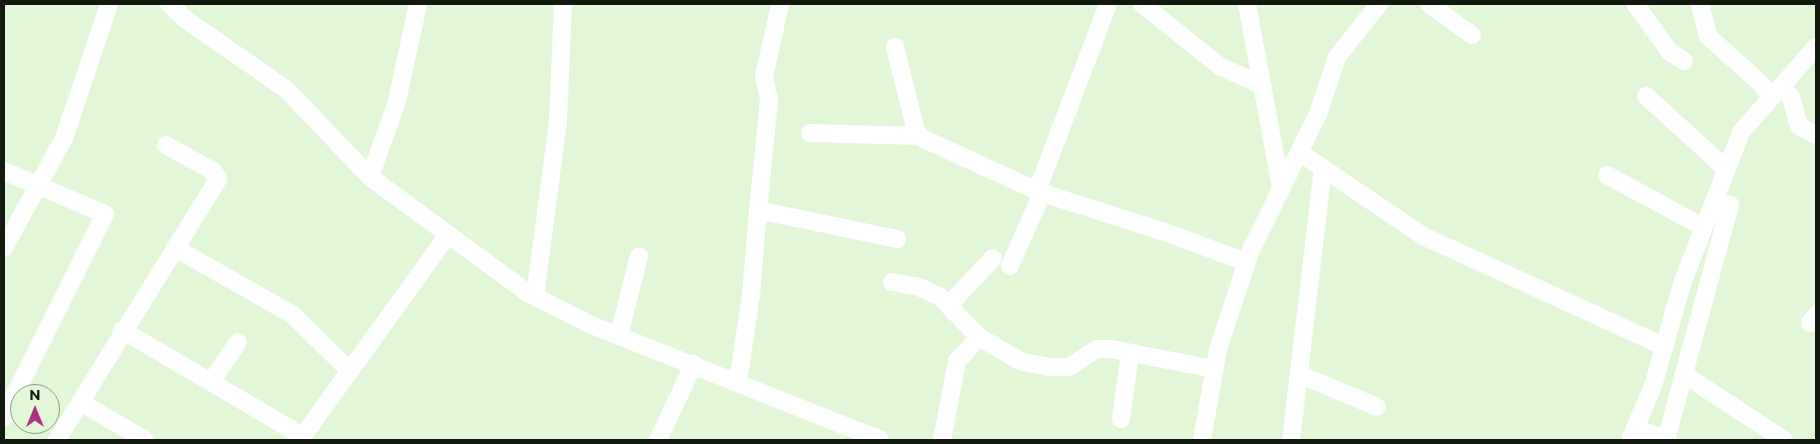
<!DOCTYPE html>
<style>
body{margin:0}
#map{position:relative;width:1820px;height:444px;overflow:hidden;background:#e1f7d8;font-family:Montserrat,sans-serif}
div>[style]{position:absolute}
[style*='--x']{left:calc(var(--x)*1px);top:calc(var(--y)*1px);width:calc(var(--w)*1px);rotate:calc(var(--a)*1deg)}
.minor>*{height:18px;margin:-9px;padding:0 9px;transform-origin:9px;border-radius:9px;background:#fff}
span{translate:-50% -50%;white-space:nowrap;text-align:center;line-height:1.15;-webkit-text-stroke:4px #e1f7d8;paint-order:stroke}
.frame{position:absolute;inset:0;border:5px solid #12190f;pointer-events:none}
.north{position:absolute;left:10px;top:384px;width:50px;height:50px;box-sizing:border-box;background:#e1f7d8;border:1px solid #8e9e88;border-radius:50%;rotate:0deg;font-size:14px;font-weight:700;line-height:20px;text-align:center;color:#12190f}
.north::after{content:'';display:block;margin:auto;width:18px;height:22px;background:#b03180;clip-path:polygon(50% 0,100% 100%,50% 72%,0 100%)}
</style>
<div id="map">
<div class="minor">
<i style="--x:169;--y:4;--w:22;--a:43"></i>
<i style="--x:185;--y:19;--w:124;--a:34.8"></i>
<i style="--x:287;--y:90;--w:120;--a:46.3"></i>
<i style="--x:370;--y:177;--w:196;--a:36.3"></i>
<i style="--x:528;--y:293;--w:68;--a:26.9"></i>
<i style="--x:589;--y:324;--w:313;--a:21.7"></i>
<i style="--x:1142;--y:4;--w:101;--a:38.6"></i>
<i style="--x:1221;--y:67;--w:43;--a:23.6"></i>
<i style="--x:1247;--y:4;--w:187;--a:79.5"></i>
<i style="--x:1429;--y:4;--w:53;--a:35.8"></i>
<i style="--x:1635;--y:4;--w:58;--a:54.1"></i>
<i style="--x:1669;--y:51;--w:18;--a:34"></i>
<i style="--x:1700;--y:4;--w:33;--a:76"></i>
<i style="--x:1708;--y:36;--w:70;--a:42.1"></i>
<i style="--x:1760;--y:83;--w:18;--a:52"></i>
<i style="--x:895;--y:47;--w:87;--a:76"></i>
<i style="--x:916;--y:131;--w:11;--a:45"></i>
<i style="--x:924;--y:139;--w:130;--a:24.6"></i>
<i style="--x:1042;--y:193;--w:126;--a:17.6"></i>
<i style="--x:1162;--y:231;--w:90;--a:20.3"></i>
<i style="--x:1782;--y:88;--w:13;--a:45"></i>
<i style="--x:1791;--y:97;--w:30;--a:75"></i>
<i style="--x:1799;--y:126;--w:19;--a:28"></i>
<i style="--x:1646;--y:96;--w:107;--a:42.3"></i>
<i style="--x:810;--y:133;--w:109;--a:1.6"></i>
<i style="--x:1299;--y:152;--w:150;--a:34.1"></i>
<i style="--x:1423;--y:236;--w:266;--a:24.6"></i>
<i style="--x:4;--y:171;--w:110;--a:23.1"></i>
<i style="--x:105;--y:214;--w:227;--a:116.5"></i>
<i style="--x:1607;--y:175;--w:109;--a:28.4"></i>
<i style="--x:370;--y:177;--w:81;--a:-70.4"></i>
<i style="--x:397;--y:101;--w:99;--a:-77.8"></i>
<i style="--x:1037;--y:191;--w:200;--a:-69.2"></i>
<i style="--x:758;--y:210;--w:112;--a:-84.3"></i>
<i style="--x:769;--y:99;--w:23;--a:-103"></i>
<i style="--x:764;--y:77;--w:75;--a:-77.6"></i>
<i style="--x:4;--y:248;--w:125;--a:-61.4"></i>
<i style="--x:64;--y:138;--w:141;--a:-71.4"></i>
<i style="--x:175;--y:248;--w:136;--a:29.6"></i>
<i style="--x:293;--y:315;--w:80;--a:44.5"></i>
<i style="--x:1010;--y:266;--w:80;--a:-66.3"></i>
<i style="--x:892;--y:282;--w:27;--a:10"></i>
<i style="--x:919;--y:287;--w:23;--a:25"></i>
<i style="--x:940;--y:297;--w:56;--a:45.7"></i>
<i style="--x:979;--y:337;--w:50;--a:30.2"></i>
<i style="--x:1022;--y:362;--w:28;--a:10"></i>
<i style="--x:1050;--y:367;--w:19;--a:0"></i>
<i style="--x:1069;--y:367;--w:33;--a:-33"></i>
<i style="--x:1097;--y:349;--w:14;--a:0"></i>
<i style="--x:1111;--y:349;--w:105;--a:11"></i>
<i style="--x:535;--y:296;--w:176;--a:-82.5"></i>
<i style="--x:558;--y:122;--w:118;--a:-87.6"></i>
<i style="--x:949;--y:305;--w:64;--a:-46.9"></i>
<i style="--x:1810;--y:323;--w:10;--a:-53"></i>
<i style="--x:122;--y:330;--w:210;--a:30.4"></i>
<i style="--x:619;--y:335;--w:81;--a:-75.8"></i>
<i style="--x:1301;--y:375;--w:82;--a:22.8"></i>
<i style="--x:1685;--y:375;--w:118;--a:33.3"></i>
<i style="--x:211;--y:382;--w:48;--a:-56"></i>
<i style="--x:738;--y:382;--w:88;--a:-81.5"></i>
<i style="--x:751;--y:295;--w:85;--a:-85.3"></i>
<i style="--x:758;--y:210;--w:142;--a:11.8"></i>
<i style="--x:80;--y:402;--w:75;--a:30.3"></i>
<i style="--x:1121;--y:419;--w:67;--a:-82.2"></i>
<i style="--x:1635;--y:429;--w:34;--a:17"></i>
<i style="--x:57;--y:440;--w:307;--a:-58.3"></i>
<i style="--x:218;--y:179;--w:9;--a:-122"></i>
<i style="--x:213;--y:171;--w:54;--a:-151"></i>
<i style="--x:300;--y:440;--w:251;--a:-54.2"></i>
<i style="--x:658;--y:440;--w:84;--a:-64.7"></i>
<i style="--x:942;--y:440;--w:80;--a:-79.2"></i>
<i style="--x:957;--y:361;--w:33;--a:-47"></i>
<i style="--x:1202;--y:440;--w:92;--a:-80"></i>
<i style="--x:1218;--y:349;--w:102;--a:-71.7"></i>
<i style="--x:1250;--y:252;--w:154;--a:-63.8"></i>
<i style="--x:1318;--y:114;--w:60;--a:-71.6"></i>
<i style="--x:1337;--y:57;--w:68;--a:-51.6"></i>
<i style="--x:1291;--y:440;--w:273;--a:-83.3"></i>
<i style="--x:1630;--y:440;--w:59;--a:-66.9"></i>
<i style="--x:1653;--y:386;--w:109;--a:-74.1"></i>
<i style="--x:1683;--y:281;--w:160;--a:-68.7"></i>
<i style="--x:1741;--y:132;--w:113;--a:-48.6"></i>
<i style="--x:1666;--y:440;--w:244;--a:-74.8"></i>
</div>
<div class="frame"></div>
<div class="north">N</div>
</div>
